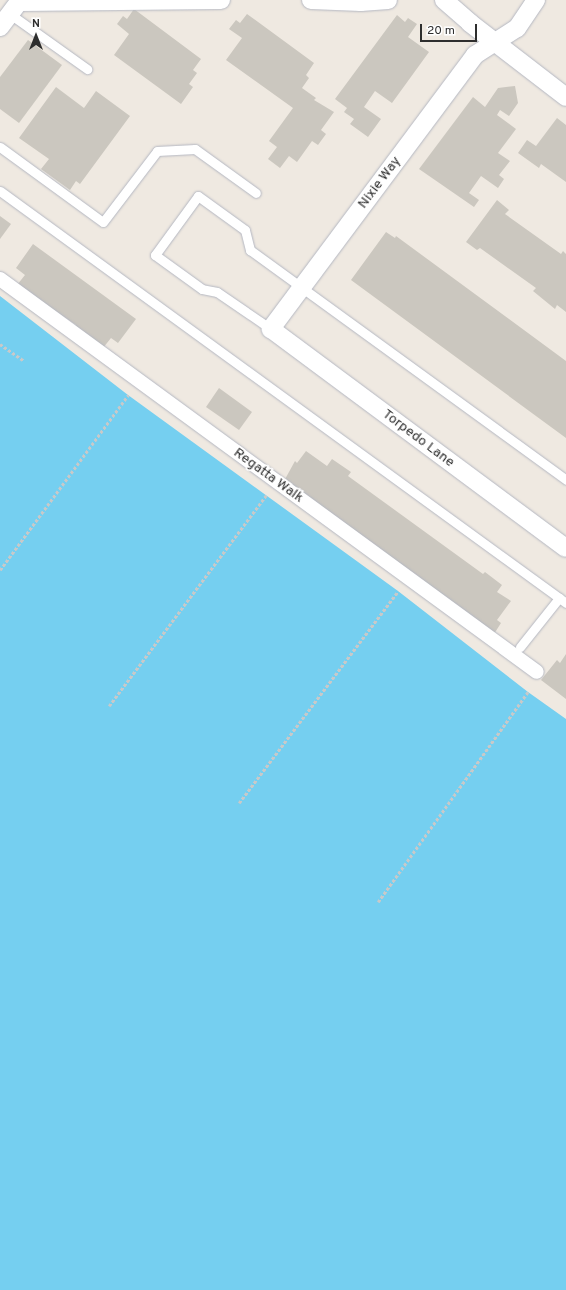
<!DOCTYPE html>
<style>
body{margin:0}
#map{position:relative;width:566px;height:1290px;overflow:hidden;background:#efe9e1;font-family:Overpass,sans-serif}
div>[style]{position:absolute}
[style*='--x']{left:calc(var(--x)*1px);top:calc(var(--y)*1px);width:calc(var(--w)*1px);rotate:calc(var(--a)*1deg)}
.water>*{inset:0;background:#75cff0}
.building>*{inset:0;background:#cbc7bf}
.path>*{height:2.5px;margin-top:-1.25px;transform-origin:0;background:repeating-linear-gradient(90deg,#c9c9c9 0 3px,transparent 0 5px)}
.roads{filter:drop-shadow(0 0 1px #b4b7c1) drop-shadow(0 0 1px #b4b7c1)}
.service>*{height:9px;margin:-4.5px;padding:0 4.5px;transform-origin:4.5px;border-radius:4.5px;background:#fff}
.pedestrian>*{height:14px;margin:-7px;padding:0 7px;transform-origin:7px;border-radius:7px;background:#fff}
.minor>*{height:18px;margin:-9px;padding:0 9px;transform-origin:9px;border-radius:9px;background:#fff}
span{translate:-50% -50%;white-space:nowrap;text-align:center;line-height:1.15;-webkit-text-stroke:3.5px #fff;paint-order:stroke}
.street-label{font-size:14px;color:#2e2e2e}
.north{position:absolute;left:16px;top:16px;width:40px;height:40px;-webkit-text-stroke:3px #fff;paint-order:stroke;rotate:0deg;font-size:11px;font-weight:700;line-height:16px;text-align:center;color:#2e2e2e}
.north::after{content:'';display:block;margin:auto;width:14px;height:18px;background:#2e2e2e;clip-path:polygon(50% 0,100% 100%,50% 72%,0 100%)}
.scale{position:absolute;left:420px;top:24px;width:57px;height:18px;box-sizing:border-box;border:2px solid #2e2e2e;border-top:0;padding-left:5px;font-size:12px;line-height:14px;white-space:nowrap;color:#2e2e2e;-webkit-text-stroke:3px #fff;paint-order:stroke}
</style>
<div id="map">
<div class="water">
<i style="clip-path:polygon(0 296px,128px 395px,398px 591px,528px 692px,566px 719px,566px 1290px,0 1290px)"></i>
</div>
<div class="building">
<i style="clip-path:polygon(134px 9px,201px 59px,193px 70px,197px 73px,189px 84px,193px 87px,181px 104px,114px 55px,129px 34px,117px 24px,123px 16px,127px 19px)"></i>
<i style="clip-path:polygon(247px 14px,314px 63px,306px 75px,309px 78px,302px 88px,316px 98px,314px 100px,334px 112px,321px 130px,326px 134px,318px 145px,312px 141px,297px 162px,289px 156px,280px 168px,268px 159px,277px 147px,269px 141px,293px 108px,226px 60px,242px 38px,229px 29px,236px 20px,240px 23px)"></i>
<i style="clip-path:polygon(397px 15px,405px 22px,408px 18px,417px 24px,408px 37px,429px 52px,392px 103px,375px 91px,364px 107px,381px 119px,368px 137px,350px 124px,354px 119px,344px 112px,347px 108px,335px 99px)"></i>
<i style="clip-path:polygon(28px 40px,62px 65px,19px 123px,0 109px,0 77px)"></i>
<i style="clip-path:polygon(515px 86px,518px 103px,509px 116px,500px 110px,497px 115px,516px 129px,498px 153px,510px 161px,499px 175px,504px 179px,498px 188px,481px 176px,469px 193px,479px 200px,474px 207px,419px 169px,473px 97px,485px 107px,498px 88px)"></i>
<i style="clip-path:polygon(56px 87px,84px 108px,96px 91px,130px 116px,80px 184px,76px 181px,70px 190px,41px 169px,49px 159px,19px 138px)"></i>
<i style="clip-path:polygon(557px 118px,566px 125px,566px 182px,541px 164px,539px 168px,518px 153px,527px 140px,536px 146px)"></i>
<i style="clip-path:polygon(497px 200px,509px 210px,505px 214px,561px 254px,563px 251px,566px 254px,566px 312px,557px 305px,555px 309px,533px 291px,536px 288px,480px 248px,477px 250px,466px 242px)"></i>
<i style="clip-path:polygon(0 216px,11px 224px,0 239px)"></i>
<i style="clip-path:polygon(386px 232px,395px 238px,396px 236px,566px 361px,566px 438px,351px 280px)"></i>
<i style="clip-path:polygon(33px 244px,136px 319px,118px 343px,111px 338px,103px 348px,74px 327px,76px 325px,17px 285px,25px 275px,16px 268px)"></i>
<i style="clip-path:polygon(219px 388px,252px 412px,239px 430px,206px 407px)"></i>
<i style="clip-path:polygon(306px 451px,327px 466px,332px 459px,351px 472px,348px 476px,483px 574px,485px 572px,502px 585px,497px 592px,511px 601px,497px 620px,501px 623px,494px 634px,284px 481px,295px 461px,297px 463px)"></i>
<i style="clip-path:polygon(566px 654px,566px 699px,541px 680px,557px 660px,560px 663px)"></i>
</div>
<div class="path">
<i style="--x:0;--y:344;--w:29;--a:35"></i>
<i style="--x:0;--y:570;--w:217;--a:-53.8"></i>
<i style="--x:109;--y:706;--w:263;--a:-53.3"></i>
<i style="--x:239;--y:803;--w:265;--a:-53.1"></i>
<i style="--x:378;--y:902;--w:258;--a:-54.5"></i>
</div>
<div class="roads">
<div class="service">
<i style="--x:10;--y:14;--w:95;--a:35.5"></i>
<i style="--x:0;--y:147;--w:127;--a:36.1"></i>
<i style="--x:103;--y:222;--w:89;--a:-52.7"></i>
<i style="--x:157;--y:151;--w:38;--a:-3"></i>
<i style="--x:195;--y:149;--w:75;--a:35.8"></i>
<i style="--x:0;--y:191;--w:700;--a:36.05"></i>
<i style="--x:271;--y:329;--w:65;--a:-145.6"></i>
<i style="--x:217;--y:292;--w:15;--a:-169"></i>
<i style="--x:202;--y:289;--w:58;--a:-144.1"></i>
<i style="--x:155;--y:255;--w:73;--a:-53.9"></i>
<i style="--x:198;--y:196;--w:58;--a:35.9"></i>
<i style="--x:245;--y:230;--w:21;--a:76"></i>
<i style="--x:250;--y:250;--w:391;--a:36"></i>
<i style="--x:520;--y:647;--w:63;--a:-51.5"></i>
</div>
<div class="pedestrian">
<i style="--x:0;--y:279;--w:665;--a:36.2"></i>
</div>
<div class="minor">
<i style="--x:311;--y:0;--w:50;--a:2.3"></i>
<i style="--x:361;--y:2;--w:27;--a:-4"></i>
<i style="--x:444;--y:0;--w:35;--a:41"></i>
<i style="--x:470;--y:23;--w:121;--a:37.6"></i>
<i style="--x:536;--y:0;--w:34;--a:124"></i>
<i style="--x:517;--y:28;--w:50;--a:147.3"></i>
<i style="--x:475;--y:55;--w:342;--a:126.7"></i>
<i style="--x:271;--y:329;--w:367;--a:36.6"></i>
<i style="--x:0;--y:27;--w:31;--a:-53"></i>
<i style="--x:19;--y:2;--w:202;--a:-0.6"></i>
</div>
</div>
<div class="street-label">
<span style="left:380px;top:183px;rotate:-53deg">Nixie Way</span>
<span style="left:418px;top:439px;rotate:37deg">Torpedo Lane</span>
<span style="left:268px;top:476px;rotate:36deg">Regatta Walk</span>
</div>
<div class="north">N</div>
<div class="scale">20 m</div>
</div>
